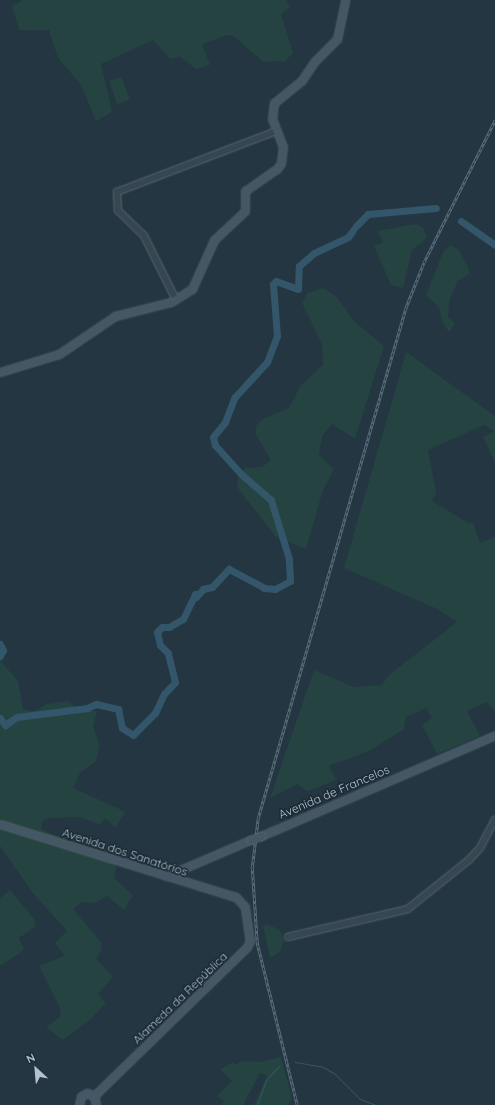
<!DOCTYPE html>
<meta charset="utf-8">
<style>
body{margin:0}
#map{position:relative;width:495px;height:1105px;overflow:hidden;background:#233642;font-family:Quicksand,sans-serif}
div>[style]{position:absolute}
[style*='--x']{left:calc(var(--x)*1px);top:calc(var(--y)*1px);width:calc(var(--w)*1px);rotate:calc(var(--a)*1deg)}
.green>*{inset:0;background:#254340}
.stream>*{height:1px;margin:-0.5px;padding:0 0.5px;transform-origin:0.5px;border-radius:0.5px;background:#34566a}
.river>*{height:7px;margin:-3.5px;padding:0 3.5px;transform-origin:3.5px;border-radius:3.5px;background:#34566a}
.roads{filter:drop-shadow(0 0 1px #55656f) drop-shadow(0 0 1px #55656f)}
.tertiary>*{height:5.5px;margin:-2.75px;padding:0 2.75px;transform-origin:2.75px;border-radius:2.75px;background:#374751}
.secondary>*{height:7px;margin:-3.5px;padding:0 3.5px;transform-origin:3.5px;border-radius:3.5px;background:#455765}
.rail>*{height:2.5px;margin-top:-1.25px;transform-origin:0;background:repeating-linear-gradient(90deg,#1c2c37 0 3px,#596c79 0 6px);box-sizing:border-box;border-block:1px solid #596c79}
.bridges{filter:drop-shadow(0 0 1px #55656f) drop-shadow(0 0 1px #55656f)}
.secondary-bridge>*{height:7px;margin:-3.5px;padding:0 3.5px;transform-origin:3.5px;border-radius:3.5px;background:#455765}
span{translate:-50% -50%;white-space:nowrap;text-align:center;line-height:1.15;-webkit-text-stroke:3.5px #1c2c37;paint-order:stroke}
.street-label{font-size:12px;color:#b4c2cc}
.north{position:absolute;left:16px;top:1049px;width:40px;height:40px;-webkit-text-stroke:3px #1c2c37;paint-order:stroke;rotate:334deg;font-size:11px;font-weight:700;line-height:16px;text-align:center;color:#b4c2cc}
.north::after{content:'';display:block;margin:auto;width:14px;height:18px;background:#b4c2cc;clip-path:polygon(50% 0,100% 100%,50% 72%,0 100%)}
</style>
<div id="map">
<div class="green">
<i style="clip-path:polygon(23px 0,286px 0,290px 8px,281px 14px,293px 53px,285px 61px,264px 62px,232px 35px,228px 35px,202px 44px,210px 65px,196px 69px,180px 57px,170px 59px,153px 40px,101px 64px,112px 112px,96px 121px,81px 85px,58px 58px,49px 30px,19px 30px,12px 6px)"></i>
<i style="clip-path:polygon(122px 77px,130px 100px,117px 104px,109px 81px)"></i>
<i style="clip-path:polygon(415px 224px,423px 227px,427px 238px,412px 250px,403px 288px,391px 285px,374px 246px,383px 242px,377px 231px)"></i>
<i style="clip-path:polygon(451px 245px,460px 251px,469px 270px,469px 274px,458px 281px,450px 298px,448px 317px,455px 324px,449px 332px,443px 323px,439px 307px,426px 295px,443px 252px)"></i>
<i style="clip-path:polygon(323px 288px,337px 297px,354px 321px,384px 346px,355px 439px,332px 424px,322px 436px,319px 455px,334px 469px,322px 493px,306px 549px,276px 537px,237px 487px,239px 473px,246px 468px,262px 467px,271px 460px,255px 433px,256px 426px,263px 419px,289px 408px,301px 385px,323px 365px,322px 344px,302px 303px,307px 293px)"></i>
<i style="clip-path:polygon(406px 352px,495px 416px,495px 462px,483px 437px,494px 431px,484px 425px,428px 450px,436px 492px,432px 501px,468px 523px,473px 522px,480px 543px,495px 537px,495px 711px,487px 702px,467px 711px,480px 736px,437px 754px,422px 725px,432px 718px,426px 708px,406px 717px,404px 729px,371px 750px,329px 766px,336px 780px,308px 791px,297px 784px,270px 798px,314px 670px,354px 687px,382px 685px,389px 675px,457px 622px,437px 609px,344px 568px)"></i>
<i style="clip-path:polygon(0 660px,18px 681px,23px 709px,34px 711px,47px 704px,67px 701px,82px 711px,97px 711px,93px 727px,100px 746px,96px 761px,80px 773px,73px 788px,126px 812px,115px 827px,105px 818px,100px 825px,80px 817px,49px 818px,43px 820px,41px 825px,41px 829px,52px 834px,113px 854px,116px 867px,114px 878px,133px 895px,124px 910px,107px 896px,95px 903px,82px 902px,73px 909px,101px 942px,102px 950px,96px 958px,113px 977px,98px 994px,106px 1003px,91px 1019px,63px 1040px,46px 1027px,60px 1017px,61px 1010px,39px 966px,65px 956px,55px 943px,67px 931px,32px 892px,0 846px)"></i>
<i style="clip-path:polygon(10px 890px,35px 920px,36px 926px,19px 938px,24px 950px,0 966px,0 898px)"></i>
<i style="clip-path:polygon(267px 924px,280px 930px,284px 941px,280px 952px,270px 958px,263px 926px)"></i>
<i style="clip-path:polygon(281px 1057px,292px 1098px,288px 1105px,254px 1105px,267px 1076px,260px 1073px,243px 1105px,222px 1105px,224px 1101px,217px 1096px,232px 1081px,220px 1069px,234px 1062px,235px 1065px,243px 1061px,260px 1062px)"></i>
</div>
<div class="stream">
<i style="--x:295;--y:1062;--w:28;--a:10"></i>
<i style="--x:323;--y:1067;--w:14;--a:30"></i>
<i style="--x:335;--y:1074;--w:35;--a:45"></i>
<i style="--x:360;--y:1099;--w:17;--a:21"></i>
<i style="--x:257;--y:1105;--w:27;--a:-70"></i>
<i style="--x:266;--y:1080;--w:19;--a:-47"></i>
</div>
<div class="river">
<i style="--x:461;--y:221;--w:42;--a:35.2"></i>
<i style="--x:356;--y:226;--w:17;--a:-45"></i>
<i style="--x:368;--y:214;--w:68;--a:-5"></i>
<i style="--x:0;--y:644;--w:7;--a:63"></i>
<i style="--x:3;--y:650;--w:7;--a:117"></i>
<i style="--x:0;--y:718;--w:9;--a:54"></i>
<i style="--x:5;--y:725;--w:14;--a:-34"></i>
<i style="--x:17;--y:717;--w:71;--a:-7.3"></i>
<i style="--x:87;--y:708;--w:10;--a:-24"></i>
<i style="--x:96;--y:704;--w:23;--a:13"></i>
<i style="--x:118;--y:709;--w:19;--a:78"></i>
<i style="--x:122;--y:728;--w:13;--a:32"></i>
<i style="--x:133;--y:735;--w:31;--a:-45"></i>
<i style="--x:155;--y:713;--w:21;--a:-65"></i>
<i style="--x:164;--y:694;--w:16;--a:-47"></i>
<i style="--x:175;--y:682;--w:30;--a:-104"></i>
<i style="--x:168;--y:653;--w:11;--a:-135"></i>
<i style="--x:160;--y:645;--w:13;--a:-103"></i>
<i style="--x:157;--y:632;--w:7;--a:-45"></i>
<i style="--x:162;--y:627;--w:7;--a:0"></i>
<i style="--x:169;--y:627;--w:16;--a:-30"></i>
<i style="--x:183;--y:619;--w:28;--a:-64"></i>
<i style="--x:195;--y:594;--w:3;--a:72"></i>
<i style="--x:196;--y:597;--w:11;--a:-49"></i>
<i style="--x:203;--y:589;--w:9;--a:-13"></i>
<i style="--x:212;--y:587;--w:25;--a:-47"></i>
<i style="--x:229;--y:569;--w:40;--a:28"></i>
<i style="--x:264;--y:588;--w:11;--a:5"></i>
<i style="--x:275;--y:589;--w:17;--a:-28"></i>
<i style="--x:290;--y:581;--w:22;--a:-93"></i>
<i style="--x:289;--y:559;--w:62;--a:-107"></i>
<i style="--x:271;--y:500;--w:40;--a:-139"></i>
<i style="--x:241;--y:474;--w:39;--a:-132"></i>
<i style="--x:215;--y:445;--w:8;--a:-104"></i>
<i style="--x:213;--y:437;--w:19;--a:-51"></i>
<i style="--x:225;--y:422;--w:26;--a:-69"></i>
<i style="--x:234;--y:398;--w:49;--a:-47.5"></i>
<i style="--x:267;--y:362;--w:28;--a:-69"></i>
<i style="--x:277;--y:336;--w:52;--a:-94.4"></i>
<i style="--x:273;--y:284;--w:4;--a:-45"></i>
<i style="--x:276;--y:281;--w:23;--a:20"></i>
<i style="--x:298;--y:289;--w:23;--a:-88"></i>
<i style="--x:299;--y:266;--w:20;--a:-41"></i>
<i style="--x:314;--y:253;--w:38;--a:-25"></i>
<i style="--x:348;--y:237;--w:9;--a:-54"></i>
</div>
<div class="roads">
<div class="tertiary">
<i style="--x:176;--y:300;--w:72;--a:-116.6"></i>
<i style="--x:144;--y:236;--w:36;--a:-136"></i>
<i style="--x:118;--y:211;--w:19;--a:-93"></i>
<i style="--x:117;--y:192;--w:171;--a:-20.9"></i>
<i style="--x:288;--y:937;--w:123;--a:-13.1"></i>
<i style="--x:408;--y:909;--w:78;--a:-38.8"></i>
<i style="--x:469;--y:860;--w:16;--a:-47"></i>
<i style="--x:480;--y:848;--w:32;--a:-62"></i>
</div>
<div class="secondary">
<i style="--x:0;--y:372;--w:62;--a:-17"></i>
<i style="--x:59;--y:354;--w:68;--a:-34.2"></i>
<i style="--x:115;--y:316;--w:58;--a:-14"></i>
<i style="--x:171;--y:302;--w:25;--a:-32"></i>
<i style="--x:192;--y:289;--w:54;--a:-65.8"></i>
<i style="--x:214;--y:240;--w:42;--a:-43.1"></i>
<i style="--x:245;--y:211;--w:20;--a:-90"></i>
<i style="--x:245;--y:191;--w:39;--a:-35"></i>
<i style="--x:277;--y:169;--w:7;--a:-56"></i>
<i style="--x:281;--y:163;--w:16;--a:-83"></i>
<i style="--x:283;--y:147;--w:30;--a:-111"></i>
<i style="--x:272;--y:119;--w:16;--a:-83"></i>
<i style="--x:274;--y:103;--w:36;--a:-39"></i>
<i style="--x:302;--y:80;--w:23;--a:-56"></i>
<i style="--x:315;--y:61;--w:31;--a:-45"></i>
<i style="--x:337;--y:39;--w:40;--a:-78"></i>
<i style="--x:0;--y:824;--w:247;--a:17.2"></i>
<i style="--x:236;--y:897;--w:13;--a:48"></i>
<i style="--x:245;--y:907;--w:34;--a:82"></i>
<i style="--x:250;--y:941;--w:7;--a:117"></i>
<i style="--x:247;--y:947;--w:214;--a:135.8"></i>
<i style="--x:261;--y:836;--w:255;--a:-23.3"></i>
<i style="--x:166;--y:876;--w:91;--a:-23.2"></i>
<i style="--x:79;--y:1105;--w:9;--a:-77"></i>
<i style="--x:81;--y:1096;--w:7;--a:-27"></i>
<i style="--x:87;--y:1093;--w:8;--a:23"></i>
<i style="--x:94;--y:1096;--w:9;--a:77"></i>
</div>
</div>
<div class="rail">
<i style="--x:297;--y:1105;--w:167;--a:-103.9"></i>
<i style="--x:257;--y:943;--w:75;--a:-93.8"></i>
<i style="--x:252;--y:868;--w:50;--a:-83.2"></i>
<i style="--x:258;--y:818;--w:532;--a:-73.85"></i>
<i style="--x:406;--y:307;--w:48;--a:-68.2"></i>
<i style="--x:424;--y:262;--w:159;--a:-63.4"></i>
</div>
<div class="bridges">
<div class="secondary-bridge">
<i style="--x:250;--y:840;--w:12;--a:-20"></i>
</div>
</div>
<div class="street-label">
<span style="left:334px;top:792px;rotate:-23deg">Avenida de Francelos</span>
<span style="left:125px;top:852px;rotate:18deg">Avenida dos Sanatórios</span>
<span style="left:180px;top:998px;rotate:-44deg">Alameda da República</span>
</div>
<div class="north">N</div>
</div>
